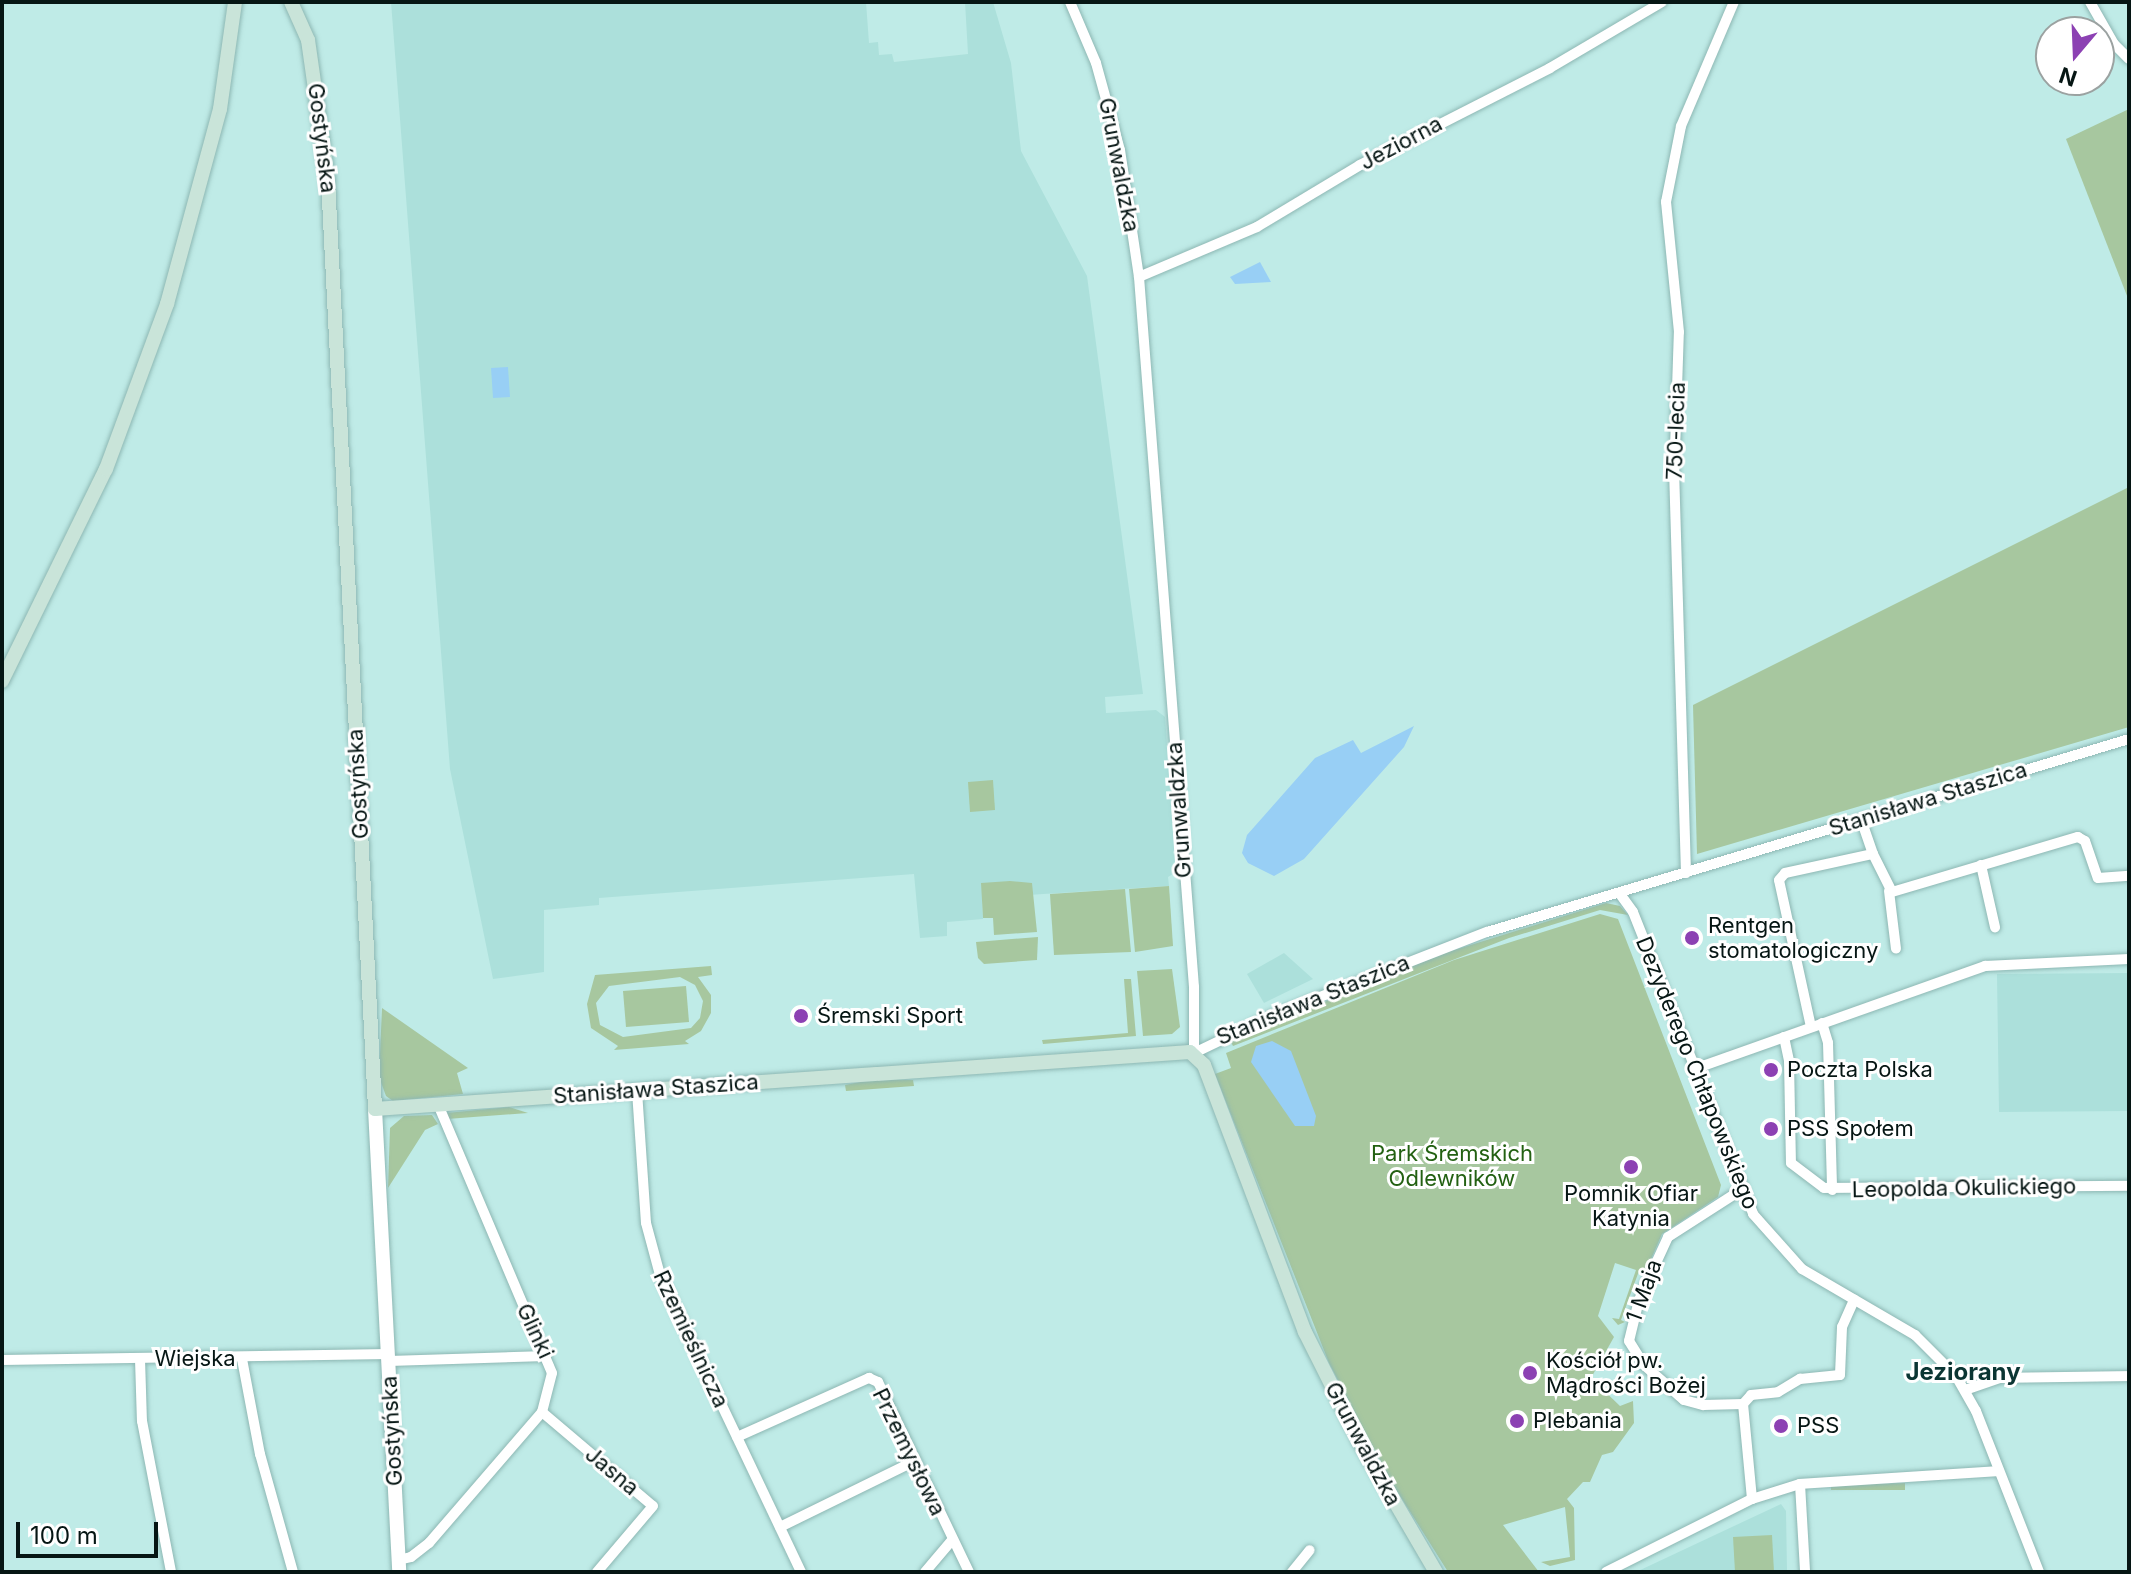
<!DOCTYPE html>
<meta charset="utf-8">
<style>
body{margin:0}
#map{position:relative;width:2131px;height:1574px;overflow:hidden;background:#bfebe7;font-family:Inter,sans-serif}
div>[style]{position:absolute}
[style*='--x']{left:calc(var(--x)*1px);top:calc(var(--y)*1px);width:calc(var(--w)*1px);rotate:calc(var(--a)*1deg)}
.built>*{inset:0;background:#ace0db}
.green>*{inset:0;background:#a7c79f}
.water>*{inset:0;background:#98cff5}
.roads{filter:drop-shadow(0 0 2px #8db7b3) drop-shadow(0 0 2px #8db7b3)}
.minor>*{height:10px;margin:-5px;padding:0 5px;transform-origin:5px;border-radius:5px;background:#fff}
.tertiary>*{height:14px;margin:-7px;padding:0 7px;transform-origin:7px;border-radius:7px;background:#fff}
.secondary>*{height:14px;margin:-7px;padding:0 7px;transform-origin:7px;border-radius:7px;background:#c9e4d9}
.dots>*{width:22px;height:22px;translate:-50% -50%;box-sizing:border-box;border:4px solid #fff;border-radius:50%}
span{translate:-50% -50%;white-space:nowrap;text-align:center;line-height:1.15;-webkit-text-stroke:6px #fff;paint-order:stroke}
.street-label{font-size:22px;color:#061614}
.poi-label{font-size:22px;color:#061614}
.left{translate:0 -50%;text-align:left}
.park-label{font-size:22px;color:#236112}
.neighbourhood-label{font-size:24px;color:#0b3533;font-weight:700}
.frame{position:absolute;inset:0;border:4px solid #061614;pointer-events:none}
.north{position:absolute;left:2035px;top:16px;width:80px;height:80px;box-sizing:border-box;background:#fff;border:2px solid #9ba2a1;border-radius:50%;rotate:199deg;font-size:22px;font-weight:700;line-height:32px;text-align:center;color:#061614}
.north::after{content:'';display:block;margin:auto;width:28px;height:36px;background:#8c41b3;clip-path:polygon(50% 0,100% 100%,50% 72%,0 100%)}
.scale{position:absolute;left:16px;top:1522px;width:142px;height:36px;box-sizing:border-box;border:4px solid #061614;border-top:0;padding-left:10px;font-size:24px;line-height:28px;white-space:nowrap;color:#061614;-webkit-text-stroke:6px #fff;paint-order:stroke}
</style>
<div id="map">
<div class="built">
<i style="clip-path:polygon(391px 2px,866px 2px,869px 43px,878px 42px,879px 55px,892px 54px,894px 62px,968px 54px,965px 2px,993px 2px,1011px 63px,1021px 151px,1087px 276px,1143px 694px,1105px 697px,1106px 713px,1156px 710px,1165px 717px,1176px 872px,1168px 877px,1169px 886px,982px 898px,983px 919px,947px 922px,947px 936px,920px 938px,914px 874px,599px 898px,599px 905px,544px 910px,544px 972px,493px 979px,450px 769px)"></i>
<i style="clip-path:polygon(1284px 953px,1313px 979px,1264px 1003px,1247px 974px)"></i>
<i style="clip-path:polygon(2129px 973px,2129px 1111px,1999px 1112px,1997px 974px)"></i>
<i style="clip-path:polygon(1781px 1504px,1786px 1511px,1787px 1572px,1636px 1572px)"></i>
</div>
<div class="green">
<i style="clip-path:polygon(2129px 109px,2129px 301px,2066px 139px)"></i>
<i style="clip-path:polygon(2129px 487px,2129px 727px,1697px 854px,1693px 705px)"></i>
<i style="clip-path:polygon(993px 780px,995px 810px,970px 812px,968px 782px)"></i>
<i style="clip-path:polygon(1010px 881px,1032px 883px,1037px 932px,994px 935px,993px 918px,983px 918px,981px 883px)"></i>
<i style="clip-path:polygon(1169px 886px,1173px 946px,1135px 952px,1129px 889px)"></i>
<i style="clip-path:polygon(1125px 889px,1131px 952px,1054px 955px,1050px 894px)"></i>
<i style="clip-path:polygon(1606px 903px,1620px 906px,1628px 915px,1600px 910px,1509px 938px,1233px 1046px,1230px 1040px,1445px 953px)"></i>
<i style="clip-path:polygon(1600px 914px,1618px 919px,1721px 1185px,1718px 1197px,1662px 1234px,1645px 1273px,1639px 1271px,1621px 1320px,1625px 1322px,1618px 1325px,1612px 1318px,1619px 1319px,1636px 1270px,1615px 1263px,1598px 1316px,1614px 1337px,1591px 1378px,1620px 1406px,1633px 1401px,1634px 1423px,1613px 1452px,1602px 1455px,1590px 1482px,1583px 1482px,1567px 1499px,1574px 1508px,1575px 1560px,1550px 1566px,1541px 1562px,1570px 1557px,1565px 1507px,1503px 1525px,1539px 1572px,1448px 1572px,1392px 1483px,1329px 1363px,1215px 1074px,1231px 1068px,1226px 1053px,1454px 960px)"></i>
<i style="clip-path:polygon(1038px 937px,1037px 960px,984px 964px,978px 958px,976px 942px)"></i>
<i style="clip-path:polygon(evenodd,711px 966px,712px 975px,698px 977px,711px 995px,711px 1013px,701px 1031px,685px 1041px,689px 1044px,614px 1050px,618px 1046px,591px 1028px,587px 1004px,595px 975px,711px 966px,680px 977px,695px 985px,703px 1001px,700px 1018px,691px 1028px,623px 1037px,600px 1025px,596px 1003px,609px 986px,680px 977px)"></i>
<i style="clip-path:polygon(1172px 969px,1180px 1027px,1172px 1034px,1143px 1036px,1137px 971px)"></i>
<i style="clip-path:polygon(1124px 979px,1131px 979px,1136px 1036px,1043px 1044px,1042px 1040px,1128px 1033px)"></i>
<i style="clip-path:polygon(686px 986px,689px 1022px,626px 1027px,623px 991px)"></i>
<i style="clip-path:polygon(382px 1008px,468px 1068px,457px 1073px,463px 1094px,393px 1101px,386px 1096px,379px 1077px)"></i>
<i style="clip-path:polygon(875px 1079px,913px 1080px,914px 1086px,846px 1091px,845px 1085px)"></i>
<i style="clip-path:polygon(509px 1107px,528px 1113px,447px 1119px,446px 1113px)"></i>
<i style="clip-path:polygon(432px 1115px,438px 1124px,425px 1130px,388px 1188px,390px 1128px,404px 1116px)"></i>
<i style="clip-path:polygon(1905px 1483px,1905px 1490px,1831px 1490px,1831px 1485px)"></i>
<i style="clip-path:polygon(1772px 1535px,1774px 1572px,1735px 1572px,1733px 1537px)"></i>
</div>
<div class="water">
<i style="clip-path:polygon(1260px 262px,1271px 282px,1235px 284px,1230px 277px)"></i>
<i style="clip-path:polygon(508px 367px,510px 397px,493px 398px,491px 368px)"></i>
<i style="clip-path:polygon(1414px 726px,1404px 747px,1304px 859px,1274px 876px,1248px 863px,1242px 853px,1247px 835px,1315px 758px,1353px 740px,1361px 753px)"></i>
<i style="clip-path:polygon(1272px 1041px,1291px 1051px,1316px 1116px,1314px 1126px,1295px 1126px,1251px 1062px,1256px 1046px)"></i>
</div>
<div class="roads">
<div class="minor">
<i style="--x:1070;--y:2;--w:66;--a:66.9"></i>
<i style="--x:1096;--y:63;--w:90;--a:74.6"></i>
<i style="--x:1120;--y:150;--w:128;--a:81.5"></i>
<i style="--x:1139;--y:277;--w:712;--a:85.57"></i>
<i style="--x:1194;--y:987;--w:67;--a:90"></i>
<i style="--x:2090;--y:2;--w:48;--a:60.3"></i>
<i style="--x:2114;--y:44;--w:21;--a:45"></i>
<i style="--x:1139;--y:277;--w:128;--a:-23"></i>
<i style="--x:1257;--y:227;--w:120;--a:-31"></i>
<i style="--x:1360;--y:165;--w:213;--a:-27"></i>
<i style="--x:1550;--y:68;--w:130;--a:-30.5"></i>
<i style="--x:1873;--y:854;--w:42;--a:63.4"></i>
<i style="--x:1892;--y:892;--w:194;--a:-16.5"></i>
<i style="--x:2078;--y:837;--w:8;--a:30"></i>
<i style="--x:2085;--y:841;--w:39;--a:71"></i>
<i style="--x:2098;--y:878;--w:31;--a:-4"></i>
<i style="--x:1981;--y:865;--w:64;--a:77.3"></i>
<i style="--x:1686;--y:873;--w:394;--a:-91.7"></i>
<i style="--x:1674;--y:479;--w:147;--a:-88.1"></i>
<i style="--x:1679;--y:332;--w:131;--a:-95.7"></i>
<i style="--x:1666;--y:202;--w:77;--a:-78.8"></i>
<i style="--x:1681;--y:126;--w:135;--a:-66.9"></i>
<i style="--x:1889;--y:891;--w:58;--a:83.1"></i>
<i style="--x:1620;--y:894;--w:22;--a:54"></i>
<i style="--x:1633;--y:912;--w:325;--a:68.3"></i>
<i style="--x:1753;--y:1214;--w:74;--a:48.3"></i>
<i style="--x:1802;--y:1269;--w:131;--a:30.3"></i>
<i style="--x:1915;--y:1335;--w:58;--a:45"></i>
<i style="--x:1956;--y:1376;--w:40;--a:60.3"></i>
<i style="--x:1976;--y:1411;--w:173;--a:68.6"></i>
<i style="--x:1822;--y:1023;--w:21;--a:73"></i>
<i style="--x:1828;--y:1043;--w:147;--a:88.4"></i>
<i style="--x:1811;--y:1027;--w:150;--a:-102.3"></i>
<i style="--x:1779;--y:880;--w:9;--a:-49"></i>
<i style="--x:1785;--y:873;--w:90;--a:-12.2"></i>
<i style="--x:1873;--y:854;--w:37;--a:-109"></i>
<i style="--x:1784;--y:1037;--w:25;--a:78"></i>
<i style="--x:1789;--y:1061;--w:102;--a:88.9"></i>
<i style="--x:1791;--y:1163;--w:41;--a:37.1"></i>
<i style="--x:1824;--y:1188;--w:305;--a:-0.4"></i>
<i style="--x:1196;--y:1052;--w:83;--a:-25.6"></i>
<i style="--x:1271;--y:1016;--w:232;--a:-21.3"></i>
<i style="--x:1487;--y:932;--w:670;--a:-16.73"></i>
<i style="--x:1694;--y:1069;--w:309;--a:-19.5"></i>
<i style="--x:1985;--y:966;--w:144;--a:-2.8"></i>
<i style="--x:637;--y:1091;--w:132;--a:86.1"></i>
<i style="--x:646;--y:1223;--w:54;--a:74.9"></i>
<i style="--x:660;--y:1275;--w:329;--a:64.6"></i>
<i style="--x:1741;--y:1190;--w:87;--a:147.2"></i>
<i style="--x:1668;--y:1237;--w:69;--a:114.7"></i>
<i style="--x:1639;--y:1300;--w:42;--a:103.7"></i>
<i style="--x:1629;--y:1341;--w:28;--a:58"></i>
<i style="--x:1644;--y:1365;--w:53;--a:41.2"></i>
<i style="--x:1684;--y:1400;--w:20;--a:15"></i>
<i style="--x:1703;--y:1405;--w:40;--a:-1.4"></i>
<i style="--x:140;--y:1359;--w:62;--a:88.2"></i>
<i style="--x:142;--y:1421;--w:154;--a:79.1"></i>
<i style="--x:242;--y:1359;--w:97;--a:79.3"></i>
<i style="--x:260;--y:1454;--w:123;--a:74.4"></i>
<i style="--x:2;--y:1360;--w:387;--a:-0.9"></i>
<i style="--x:389;--y:1361;--w:157;--a:-1.8"></i>
<i style="--x:1965;--y:1390;--w:36;--a:-19"></i>
<i style="--x:1999;--y:1378;--w:130;--a:-0.9"></i>
<i style="--x:542;--y:1412;--w:145;--a:40.3"></i>
<i style="--x:653;--y:1506;--w:87;--a:130.3"></i>
<i style="--x:737;--y:1437;--w:145;--a:-24.1"></i>
<i style="--x:869;--y:1378;--w:10;--a:24"></i>
<i style="--x:878;--y:1382;--w:211;--a:64.4"></i>
<i style="--x:1800;--y:1484;--w:88;--a:86.7"></i>
<i style="--x:1752;--y:1499;--w:95;--a:-95.4"></i>
<i style="--x:1743;--y:1404;--w:12;--a:-48"></i>
<i style="--x:1751;--y:1395;--w:27;--a:-6"></i>
<i style="--x:1778;--y:1392;--w:26;--a:-31"></i>
<i style="--x:1800;--y:1379;--w:40;--a:-5.7"></i>
<i style="--x:1840;--y:1375;--w:48;--a:-87.6"></i>
<i style="--x:1842;--y:1327;--w:30;--a:-66"></i>
<i style="--x:780;--y:1527;--w:150;--a:-26.1"></i>
<i style="--x:398;--y:1560;--w:13;--a:-13"></i>
<i style="--x:411;--y:1557;--w:23;--a:-38"></i>
<i style="--x:429;--y:1543;--w:173;--a:-49.2"></i>
<i style="--x:542;--y:1412;--w:40;--a:-75.6"></i>
<i style="--x:552;--y:1373;--w:291;--a:-113"></i>
<i style="--x:925;--y:1572;--w:42;--a:-49.8"></i>
<i style="--x:1292;--y:1572;--w:28;--a:-51"></i>
<i style="--x:1606;--y:1572;--w:163;--a:-26.6"></i>
<i style="--x:1752;--y:1499;--w:50;--a:-17.4"></i>
<i style="--x:1800;--y:1484;--w:199;--a:-3.7"></i>
</div>
<div class="tertiary">
<i style="--x:375;--y:1109;--w:464;--a:87"></i>
</div>
<div class="secondary">
<i style="--x:291;--y:2;--w:42;--a:65.9"></i>
<i style="--x:308;--y:40;--w:141;--a:81.9"></i>
<i style="--x:328;--y:180;--w:930;--a:87.1"></i>
<i style="--x:375;--y:1109;--w:817;--a:-4"></i>
<i style="--x:1190;--y:1052;--w:19;--a:43"></i>
<i style="--x:1204;--y:1065;--w:285;--a:69.3"></i>
<i style="--x:1305;--y:1332;--w:123;--a:63.4"></i>
<i style="--x:1360;--y:1442;--w:151;--a:59.7"></i>
<i style="--x:2;--y:681;--w:236;--a:-63.9"></i>
<i style="--x:106;--y:469;--w:176;--a:-69.7"></i>
<i style="--x:167;--y:304;--w:202;--a:-74.8"></i>
<i style="--x:220;--y:109;--w:108;--a:-82"></i>
</div>
</div>
<div class="dots">
<i style="left:1692px;top:938px;background:#8c41b3"></i>
<i style="left:801px;top:1016px;background:#8c41b3"></i>
<i style="left:1771px;top:1070px;background:#8c41b3"></i>
<i style="left:1771px;top:1129px;background:#8c41b3"></i>
<i style="left:1631px;top:1167px;background:#8c41b3"></i>
<i style="left:1530px;top:1373px;background:#8c41b3"></i>
<i style="left:1517px;top:1421px;background:#8c41b3"></i>
<i style="left:1781px;top:1426px;background:#8c41b3"></i>
</div>
<div class="street-label">
<span style="left:322px;top:138px;rotate:83deg">Gostyńska</span>
<span style="left:1401px;top:143px;rotate:-28deg">Jeziorna</span>
<span style="left:1119px;top:165px;rotate:79deg">Grunwaldzka</span>
<span style="left:1676px;top:431px;rotate:-88deg">750-lecia</span>
<span style="left:358px;top:784px;rotate:-93deg">Gostyńska</span>
<span style="left:1928px;top:799px;rotate:-17deg">Stanisława Staszica</span>
<span style="left:1179px;top:810px;rotate:-94deg">Grunwaldzka</span>
<span style="left:1313px;top:1000px;rotate:-22deg">Stanisława Staszica</span>
<span style="left:1697px;top:1073px;rotate:68deg">Dezyderego Chłapowskiego</span>
<span style="left:656px;top:1089px;rotate:-4deg">Stanisława Staszica</span>
<span style="left:1964px;top:1188px;rotate:-1deg">Leopolda Okulickiego</span>
<span style="left:1644px;top:1291px;rotate:-70deg">1 Maja</span>
<span style="left:535px;top:1331px;rotate:65deg">Glinki</span>
<span style="left:691px;top:1339px;rotate:65deg">Rzemieślnicza</span>
<span style="left:195px;top:1359px">Wiejska</span>
<span style="left:392px;top:1431px;rotate:-93deg">Gostyńska</span>
<span style="left:1363px;top:1444px;rotate:62deg">Grunwaldzka</span>
<span style="left:909px;top:1452px;rotate:64deg">Przemysłowa</span>
<span style="left:612px;top:1471px;rotate:40deg">Jasna</span>
</div>
<div class="poi-label">
<span class="left" style="left:1708px;top:938px">Rentgen<br>stomatologiczny</span>
<span class="left" style="left:817px;top:1016px">Śremski Sport</span>
<span class="left" style="left:1787px;top:1070px">Poczta Polska</span>
<span class="left" style="left:1787px;top:1129px">PSS Społem</span>
<span style="left:1631px;top:1206px">Pomnik Ofiar<br>Katynia</span>
<span class="left" style="left:1546px;top:1373px">Kościół pw.<br>Mądrości Bożej</span>
<span class="left" style="left:1533px;top:1421px">Plebania</span>
<span class="left" style="left:1797px;top:1426px">PSS</span>
</div>
<div class="park-label">
<span style="left:1452px;top:1166px">Park Śremskich<br>Odlewników</span>
</div>
<div class="neighbourhood-label">
<span style="left:1963px;top:1372px">Jeziorany</span>
</div>
<div class="frame"></div>
<div class="north">N</div>
<div class="scale">100 m</div>
</div>
